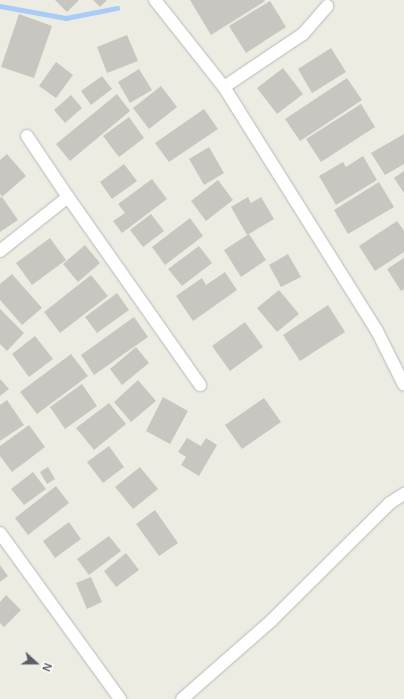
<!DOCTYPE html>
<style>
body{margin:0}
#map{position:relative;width:404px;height:699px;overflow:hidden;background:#edece3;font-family:Arial,sans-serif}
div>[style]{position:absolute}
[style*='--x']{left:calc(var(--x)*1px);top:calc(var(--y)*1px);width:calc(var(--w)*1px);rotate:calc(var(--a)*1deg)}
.stream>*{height:4.5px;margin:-2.25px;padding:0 2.25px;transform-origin:2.25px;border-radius:2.25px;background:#a9ccf7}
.building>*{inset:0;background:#c8c6c0}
.roads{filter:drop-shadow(0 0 1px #b6b8bc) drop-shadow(0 0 1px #b6b8bc)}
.street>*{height:12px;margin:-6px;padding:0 6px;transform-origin:6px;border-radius:6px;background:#fff}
span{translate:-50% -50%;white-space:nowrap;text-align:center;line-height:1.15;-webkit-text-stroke:3px #fff;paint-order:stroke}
.north{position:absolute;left:16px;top:643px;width:40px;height:40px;-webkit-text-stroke:3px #fff;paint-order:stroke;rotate:111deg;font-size:11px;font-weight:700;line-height:16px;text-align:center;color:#5c5e63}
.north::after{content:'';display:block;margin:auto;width:14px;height:18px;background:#5c5e63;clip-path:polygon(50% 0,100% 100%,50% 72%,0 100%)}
</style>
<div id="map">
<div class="stream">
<i style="--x:0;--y:6;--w:67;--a:10.3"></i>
<i style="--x:66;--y:18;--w:52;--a:-11.1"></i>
</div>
<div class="building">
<i style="clip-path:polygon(55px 0,79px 0,67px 12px)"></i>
<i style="clip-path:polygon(93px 0,107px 0,100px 7px)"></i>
<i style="clip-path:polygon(190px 0,264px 0,265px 1px,211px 35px)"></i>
<i style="clip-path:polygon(270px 1px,286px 27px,246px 53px,229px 26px)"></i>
<i style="clip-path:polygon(19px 14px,52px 26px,34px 78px,1px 67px)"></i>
<i style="clip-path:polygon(127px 35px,138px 61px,107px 73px,97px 47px)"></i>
<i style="clip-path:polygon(331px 48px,346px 72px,312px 93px,298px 69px)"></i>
<i style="clip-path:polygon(56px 62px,73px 75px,56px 98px,39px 86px)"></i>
<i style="clip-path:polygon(283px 68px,303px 94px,277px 114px,257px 88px)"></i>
<i style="clip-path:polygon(139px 69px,152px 90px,130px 103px,118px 82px)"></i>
<i style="clip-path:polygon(102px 76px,112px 89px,91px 105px,81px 91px)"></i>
<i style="clip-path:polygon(347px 78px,362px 100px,300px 141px,285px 119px)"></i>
<i style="clip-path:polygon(161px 86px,177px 107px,149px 129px,133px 108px)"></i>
<i style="clip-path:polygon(117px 94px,130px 111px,70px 161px,56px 144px)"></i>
<i style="clip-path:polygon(71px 95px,82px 108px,65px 123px,54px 110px)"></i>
<i style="clip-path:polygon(361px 104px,375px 127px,321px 162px,306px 139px)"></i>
<i style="clip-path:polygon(204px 109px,218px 129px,169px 162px,155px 143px)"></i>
<i style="clip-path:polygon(129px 117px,144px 138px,119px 157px,103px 136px)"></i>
<i style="clip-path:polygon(404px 134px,404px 164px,385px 175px,371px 153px)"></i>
<i style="clip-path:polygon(209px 147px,224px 173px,204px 185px,189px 159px)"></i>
<i style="clip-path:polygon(7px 154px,26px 176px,2px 197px,0 194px,0 160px)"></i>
<i style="clip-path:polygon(363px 156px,377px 180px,336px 205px,319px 176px,343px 162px,346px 167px)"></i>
<i style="clip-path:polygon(124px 164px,137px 181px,112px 199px,100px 182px)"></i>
<i style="clip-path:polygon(404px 171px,404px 193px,394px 178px)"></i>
<i style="clip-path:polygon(152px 179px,167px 199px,122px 233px,113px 221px,125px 213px,118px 204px)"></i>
<i style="clip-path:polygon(218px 180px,233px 200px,206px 221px,191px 201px)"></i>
<i style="clip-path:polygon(379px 182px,394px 207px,348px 234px,334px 210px)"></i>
<i style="clip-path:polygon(2px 197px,18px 220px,0 232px,0 198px)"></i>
<i style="clip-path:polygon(248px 197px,251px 203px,261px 197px,274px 219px,247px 235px,231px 207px)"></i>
<i style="clip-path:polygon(151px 214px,164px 231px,143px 247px,130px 230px)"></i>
<i style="clip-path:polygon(190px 218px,203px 236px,165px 265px,152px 247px)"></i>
<i style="clip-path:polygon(397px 221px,404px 231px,404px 252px,375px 271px,359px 246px)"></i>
<i style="clip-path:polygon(249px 234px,266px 260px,241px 277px,224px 250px)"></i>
<i style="clip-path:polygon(50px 238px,66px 260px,32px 285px,16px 263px)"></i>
<i style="clip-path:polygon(85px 245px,100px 263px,78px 282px,63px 264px)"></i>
<i style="clip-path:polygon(199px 246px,212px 263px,182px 286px,168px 269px)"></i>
<i style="clip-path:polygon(288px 254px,301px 277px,281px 287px,269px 265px)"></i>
<i style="clip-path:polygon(404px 258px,404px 289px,401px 291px,387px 269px)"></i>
<i style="clip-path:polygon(225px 272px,237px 290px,193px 321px,176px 296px,202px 278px,206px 285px)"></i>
<i style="clip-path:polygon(12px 274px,42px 308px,22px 325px,0 300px,0 284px)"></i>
<i style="clip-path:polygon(91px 275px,108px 296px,60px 333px,44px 312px)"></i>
<i style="clip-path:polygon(279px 290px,299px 314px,277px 332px,257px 308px)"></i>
<i style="clip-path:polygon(117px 293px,129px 310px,97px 333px,85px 317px)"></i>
<i style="clip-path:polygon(328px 305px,345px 332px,300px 361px,283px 335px)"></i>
<i style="clip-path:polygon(0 309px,24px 333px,7px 351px,0 344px)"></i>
<i style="clip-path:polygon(134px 317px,148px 337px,94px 375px,81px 355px)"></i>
<i style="clip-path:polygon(245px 322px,263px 347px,230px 371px,212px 346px)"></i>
<i style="clip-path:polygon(35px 336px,53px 359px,29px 377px,12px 354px)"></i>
<i style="clip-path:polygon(136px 347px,149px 363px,122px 385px,110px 369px)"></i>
<i style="clip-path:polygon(71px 354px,88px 376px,37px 414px,20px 392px)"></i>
<i style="clip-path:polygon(0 379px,9px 389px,0 396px)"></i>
<i style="clip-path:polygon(138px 380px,156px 401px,131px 422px,114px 402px)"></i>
<i style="clip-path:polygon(82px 384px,97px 406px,65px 429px,50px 407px)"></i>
<i style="clip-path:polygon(163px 397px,188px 411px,170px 444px,146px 431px)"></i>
<i style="clip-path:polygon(264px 398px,281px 422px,242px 449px,225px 425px)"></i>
<i style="clip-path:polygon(7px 400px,24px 425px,0 441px,0 405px)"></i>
<i style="clip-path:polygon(109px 403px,126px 424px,94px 450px,76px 428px)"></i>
<i style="clip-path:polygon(29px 425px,45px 447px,12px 472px,0 456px,0 446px)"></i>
<i style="clip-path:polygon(187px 438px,201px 446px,206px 438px,217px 445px,199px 476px,181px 465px,186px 457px,178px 452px)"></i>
<i style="clip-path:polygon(109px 446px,124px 467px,103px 483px,87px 462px)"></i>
<i style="clip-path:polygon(48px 467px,55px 479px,47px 484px,40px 472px)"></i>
<i style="clip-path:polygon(140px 467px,158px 489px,133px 509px,115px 487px)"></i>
<i style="clip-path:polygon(33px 472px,46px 489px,24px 505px,11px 489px)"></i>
<i style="clip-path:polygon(56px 486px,69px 503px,28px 535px,15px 518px)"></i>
<i style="clip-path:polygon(155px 510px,178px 543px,159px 556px,136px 524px)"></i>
<i style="clip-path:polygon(69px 522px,81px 539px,55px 558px,43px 541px)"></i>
<i style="clip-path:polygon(109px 536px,121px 551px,89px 575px,77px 559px)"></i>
<i style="clip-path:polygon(126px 553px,139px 570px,116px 587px,104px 571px)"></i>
<i style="clip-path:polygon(0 565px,8px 576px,0 582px)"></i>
<i style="clip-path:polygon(91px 577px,102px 602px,87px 609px,76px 583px)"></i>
<i style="clip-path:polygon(6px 595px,21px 610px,4px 627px,0 623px,0 602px)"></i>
</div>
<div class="roads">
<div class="street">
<i style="--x:155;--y:0;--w:111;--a:51.6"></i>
<i style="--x:224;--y:87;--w:288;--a:57.9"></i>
<i style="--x:377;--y:331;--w:60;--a:63.4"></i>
<i style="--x:224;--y:87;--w:95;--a:-33.9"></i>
<i style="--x:303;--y:34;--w:37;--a:-49"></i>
<i style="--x:27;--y:136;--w:73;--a:56.1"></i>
<i style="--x:68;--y:197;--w:230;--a:54.9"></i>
<i style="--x:0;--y:251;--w:87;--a:-38.5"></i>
<i style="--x:0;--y:533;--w:205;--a:54.1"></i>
<i style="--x:182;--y:699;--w:118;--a:-41.2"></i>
<i style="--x:271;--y:621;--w:168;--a:-44.8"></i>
<i style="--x:390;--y:503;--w:17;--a:-33"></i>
</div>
</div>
<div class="north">N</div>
</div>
